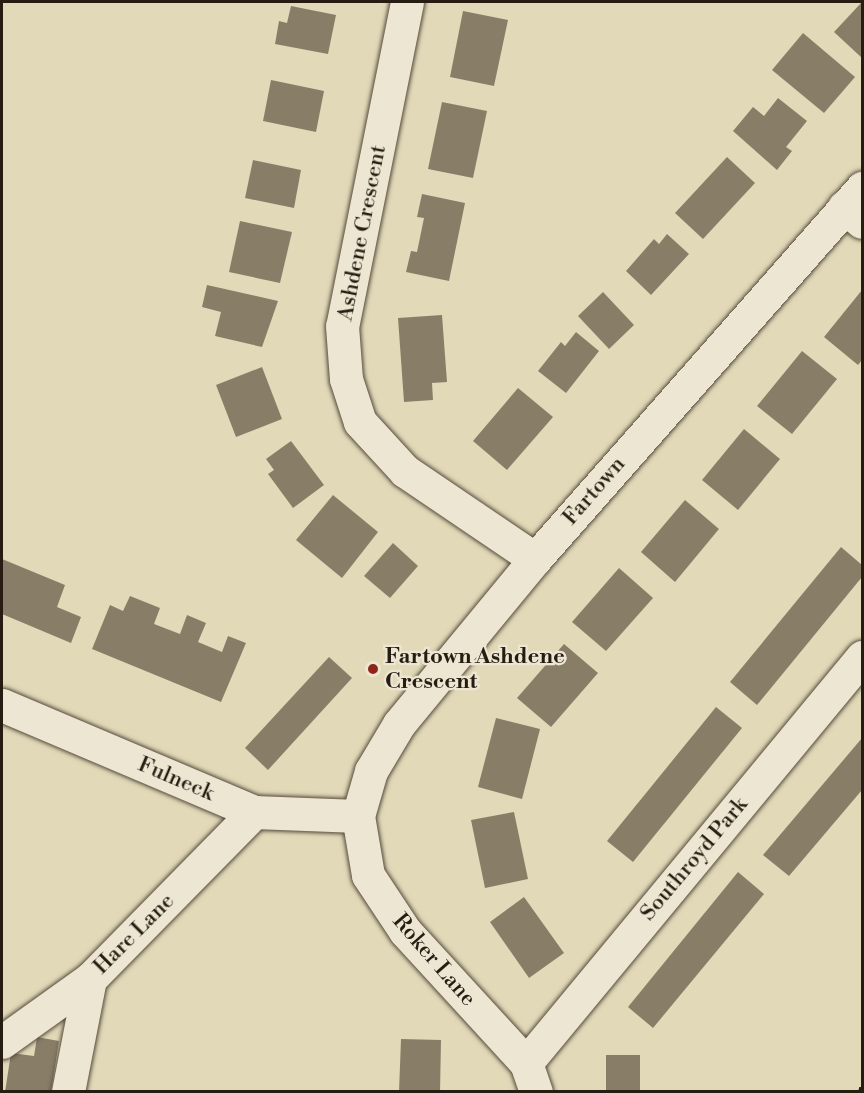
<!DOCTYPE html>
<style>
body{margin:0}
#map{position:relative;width:864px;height:1093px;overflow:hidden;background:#e2d9b9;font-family:"Libre Bodoni",serif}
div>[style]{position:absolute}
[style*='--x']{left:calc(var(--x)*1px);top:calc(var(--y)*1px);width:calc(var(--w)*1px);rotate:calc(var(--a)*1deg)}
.building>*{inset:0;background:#887e68}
.path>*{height:4px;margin-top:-2px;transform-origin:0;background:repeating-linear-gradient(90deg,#271c11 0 4.5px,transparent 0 7.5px)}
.roads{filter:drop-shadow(0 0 2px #564b3b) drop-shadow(0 0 2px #564b3b)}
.minor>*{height:33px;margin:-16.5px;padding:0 16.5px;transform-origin:16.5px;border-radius:16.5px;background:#ece6d2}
.tertiary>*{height:33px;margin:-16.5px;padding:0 16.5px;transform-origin:16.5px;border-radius:16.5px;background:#ece6d2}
.dots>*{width:16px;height:16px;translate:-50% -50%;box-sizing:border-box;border:3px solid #ece6d2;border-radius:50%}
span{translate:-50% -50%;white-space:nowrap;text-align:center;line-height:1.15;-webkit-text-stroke:4.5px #ece6d2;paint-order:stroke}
.street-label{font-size:22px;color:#271c11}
.poi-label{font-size:22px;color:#271c11;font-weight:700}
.left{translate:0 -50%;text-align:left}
.frame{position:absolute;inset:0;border:3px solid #271c11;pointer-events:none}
</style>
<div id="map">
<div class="building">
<i style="clip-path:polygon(862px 2px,862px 58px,834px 32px)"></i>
<i style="clip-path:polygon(291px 6px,336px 15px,328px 54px,275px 44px,279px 21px,287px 23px)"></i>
<i style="clip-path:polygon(463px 11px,508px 20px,494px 86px,450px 77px)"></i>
<i style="clip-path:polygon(803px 33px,855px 77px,824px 113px,772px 70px)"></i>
<i style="clip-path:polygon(271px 80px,324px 91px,316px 132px,263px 121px)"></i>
<i style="clip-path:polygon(778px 98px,807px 121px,786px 147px,792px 151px,777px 170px,733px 131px,753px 107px,764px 116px)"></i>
<i style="clip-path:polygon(442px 102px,487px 111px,473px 178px,428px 169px)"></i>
<i style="clip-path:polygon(727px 157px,755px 183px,703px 239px,675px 213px)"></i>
<i style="clip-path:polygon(253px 160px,301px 170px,294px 208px,245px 198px)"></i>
<i style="clip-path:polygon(422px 194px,465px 203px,449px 281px,406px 272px,411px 251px,417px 252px,424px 218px,417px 217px)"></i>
<i style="clip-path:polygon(240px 221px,292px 232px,280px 283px,229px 272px)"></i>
<i style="clip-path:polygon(667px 234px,689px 254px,651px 295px,626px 271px,654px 239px,659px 244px)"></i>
<i style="clip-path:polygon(207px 285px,278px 301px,262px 347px,215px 336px,221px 312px,202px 307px)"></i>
<i style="clip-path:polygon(862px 290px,862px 360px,858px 365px,824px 337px)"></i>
<i style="clip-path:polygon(603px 292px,634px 325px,609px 349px,578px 316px)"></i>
<i style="clip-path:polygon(442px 315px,447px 382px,432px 383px,433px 400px,404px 402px,398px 318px)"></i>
<i style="clip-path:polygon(576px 332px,599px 351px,566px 393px,538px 371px,561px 342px,565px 346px)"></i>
<i style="clip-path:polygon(802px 351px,837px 379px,792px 434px,757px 406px)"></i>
<i style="clip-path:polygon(262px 367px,282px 419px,236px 437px,216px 385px)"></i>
<i style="clip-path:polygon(518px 388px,553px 417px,507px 470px,473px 441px)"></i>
<i style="clip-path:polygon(744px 429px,780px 459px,738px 510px,702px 480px)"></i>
<i style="clip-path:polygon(291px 441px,324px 485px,293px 508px,268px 474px,274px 470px,266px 459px)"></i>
<i style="clip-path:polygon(333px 495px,378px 532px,342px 578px,296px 540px)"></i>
<i style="clip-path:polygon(685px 500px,719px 529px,675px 582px,641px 552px)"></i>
<i style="clip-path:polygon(393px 543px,418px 566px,390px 598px,364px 576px)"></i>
<i style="clip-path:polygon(841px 547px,862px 565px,862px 577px,757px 705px,730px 682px)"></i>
<i style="clip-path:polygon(2px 559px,65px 585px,57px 607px,81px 617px,71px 643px,2px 614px)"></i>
<i style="clip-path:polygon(619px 568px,653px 598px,606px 651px,572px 622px)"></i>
<i style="clip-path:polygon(130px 596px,160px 608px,154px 624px,180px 634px,187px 615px,206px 623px,198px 642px,222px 652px,228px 636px,246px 643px,221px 702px,92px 649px,110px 605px,123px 611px)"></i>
<i style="clip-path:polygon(564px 644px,598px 673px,551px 727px,517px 698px)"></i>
<i style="clip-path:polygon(329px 657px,352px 678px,268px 770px,245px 748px)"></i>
<i style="clip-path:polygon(716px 707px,742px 728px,633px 862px,607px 841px)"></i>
<i style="clip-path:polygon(496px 718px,540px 729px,522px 799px,478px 787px)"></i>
<i style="clip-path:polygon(862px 738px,862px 790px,789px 876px,763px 855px)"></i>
<i style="clip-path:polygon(514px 812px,528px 879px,485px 888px,471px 820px)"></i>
<i style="clip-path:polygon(738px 872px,764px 894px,653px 1028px,628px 1007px)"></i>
<i style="clip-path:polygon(524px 897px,564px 953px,529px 978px,490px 922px)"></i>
<i style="clip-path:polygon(37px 1037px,59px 1041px,51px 1092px,5px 1092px,11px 1053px,34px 1056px)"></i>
<i style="clip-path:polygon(401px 1039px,441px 1040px,440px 1092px,399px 1092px)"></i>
<i style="clip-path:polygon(606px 1055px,640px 1055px,640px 1092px,606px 1092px)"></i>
</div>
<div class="path">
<i style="--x:860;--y:1092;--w:7;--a:-74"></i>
</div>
<div class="roads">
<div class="minor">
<i style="--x:407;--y:2;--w:330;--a:101.3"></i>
<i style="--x:342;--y:326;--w:53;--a:85.7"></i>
<i style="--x:346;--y:379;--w:45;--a:72"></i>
<i style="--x:360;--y:422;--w:67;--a:47.4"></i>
<i style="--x:405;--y:471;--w:157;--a:34.1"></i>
<i style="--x:844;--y:207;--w:23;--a:40"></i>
<i style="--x:2;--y:705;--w:274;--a:23"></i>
<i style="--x:254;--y:812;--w:104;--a:2.2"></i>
<i style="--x:2;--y:1042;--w:108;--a:-35.6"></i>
<i style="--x:90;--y:979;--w:234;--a:-45.5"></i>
<i style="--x:526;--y:1063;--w:527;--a:-50.39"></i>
<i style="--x:68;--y:1092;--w:115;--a:-79"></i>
</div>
<div class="tertiary">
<i style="--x:536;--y:1092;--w:31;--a:-109"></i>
<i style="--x:526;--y:1063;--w:179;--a:-132.5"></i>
<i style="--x:405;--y:931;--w:67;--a:-123.5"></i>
<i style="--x:368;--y:875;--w:60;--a:-99.6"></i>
<i style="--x:358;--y:816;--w:47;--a:-73.9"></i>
<i style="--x:371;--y:771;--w:55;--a:-59.2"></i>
<i style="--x:399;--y:724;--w:214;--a:-50.5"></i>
<i style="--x:535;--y:559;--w:495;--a:-48.6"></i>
</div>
</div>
<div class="dots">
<i style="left:373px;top:669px;background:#8f2418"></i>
</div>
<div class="street-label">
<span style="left:362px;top:233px;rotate:-79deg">Ashdene Crescent</span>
<span style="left:594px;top:491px;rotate:-49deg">Fartown</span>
<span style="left:176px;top:779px;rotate:23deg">Fulneck</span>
<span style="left:694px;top:859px;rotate:-50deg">Southroyd Park</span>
<span style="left:134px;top:934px;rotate:-45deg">Hare Lane</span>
<span style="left:434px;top:960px;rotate:49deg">Roker Lane</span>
</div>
<div class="poi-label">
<span class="left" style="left:385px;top:669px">Fartown Ashdene<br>Crescent</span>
</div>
<div class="frame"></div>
</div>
